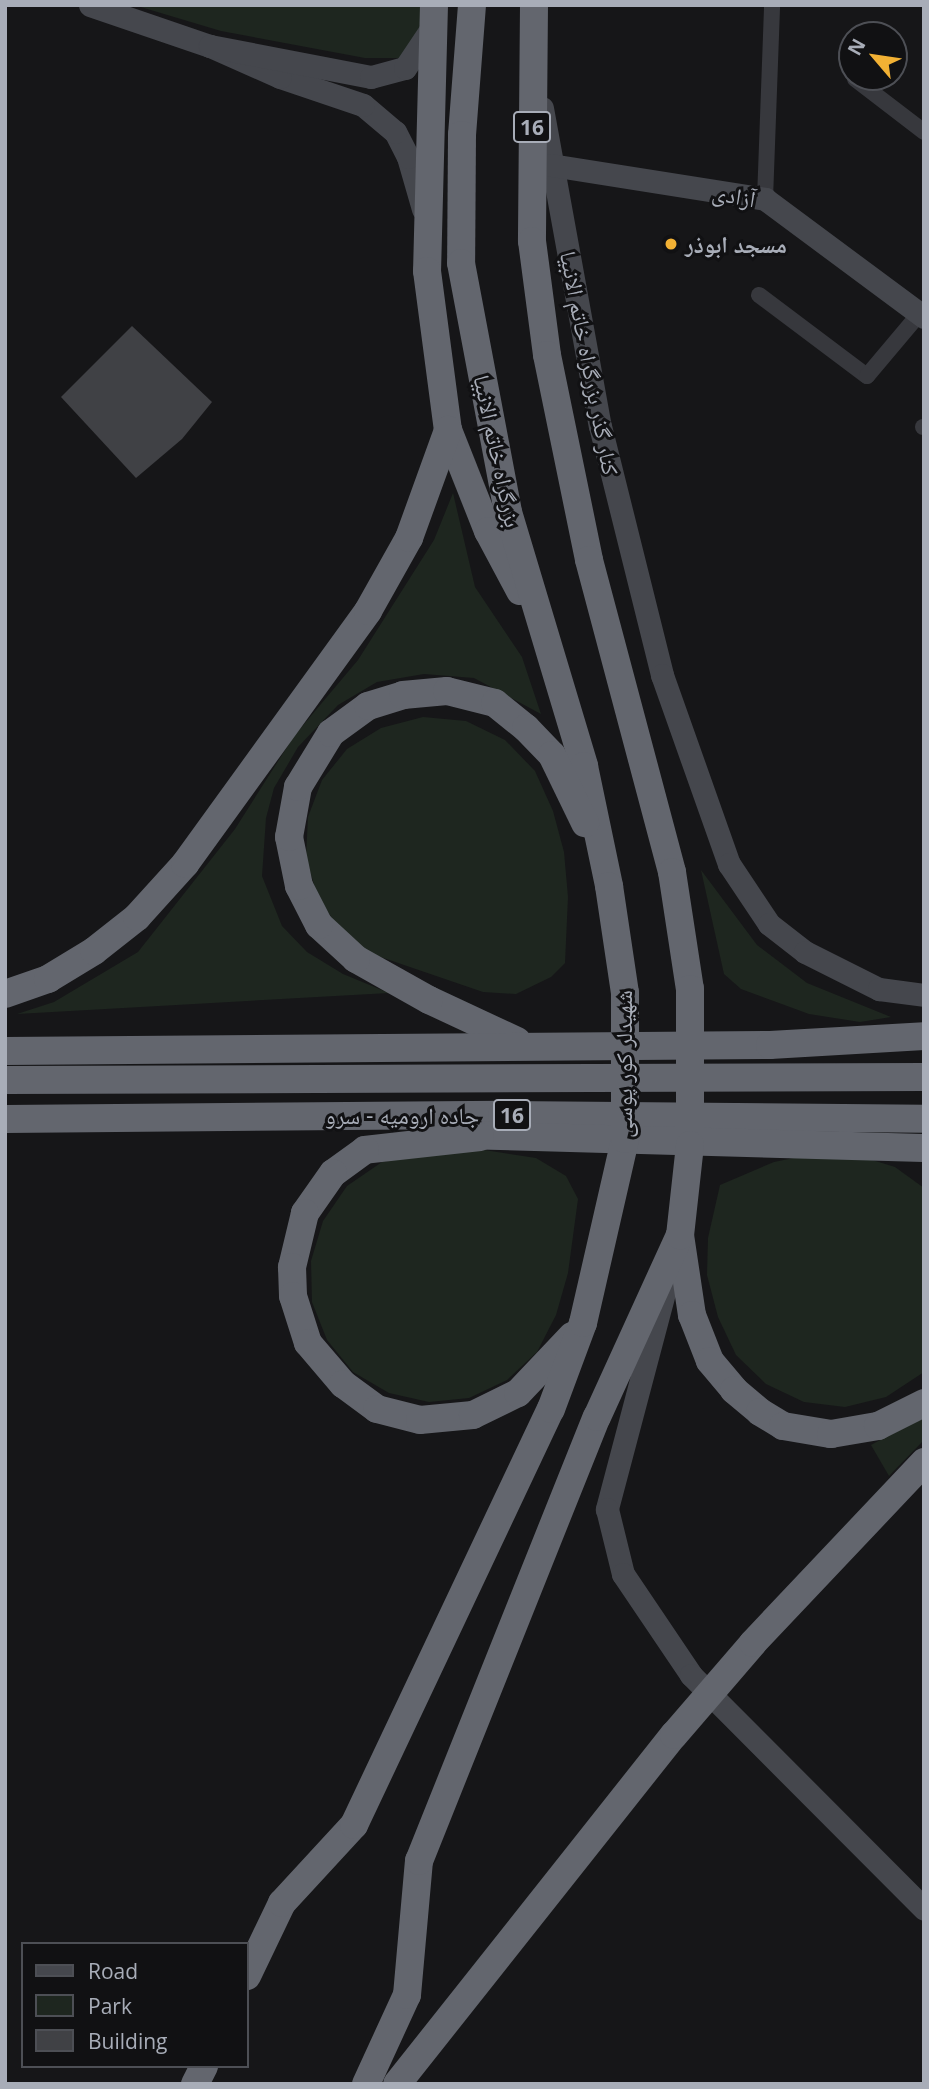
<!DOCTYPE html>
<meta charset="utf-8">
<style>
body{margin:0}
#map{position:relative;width:929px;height:2089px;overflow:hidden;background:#161618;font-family:"Open Sans","Noto Naskh Arabic",sans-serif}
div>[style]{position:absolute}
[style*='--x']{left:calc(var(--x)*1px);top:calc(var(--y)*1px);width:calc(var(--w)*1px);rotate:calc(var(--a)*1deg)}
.green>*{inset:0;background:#1e261f}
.building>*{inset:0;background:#404145}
.street>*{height:16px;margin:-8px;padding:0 8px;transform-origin:8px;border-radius:8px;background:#37383d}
.secondary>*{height:23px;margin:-11.5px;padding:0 11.5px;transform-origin:11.5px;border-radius:11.5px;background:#45474d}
.highway>*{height:28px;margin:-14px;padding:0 14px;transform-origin:14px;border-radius:14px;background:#63666e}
.highway-bridge>*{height:28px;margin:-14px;padding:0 14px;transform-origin:14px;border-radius:14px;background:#63666e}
.dots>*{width:19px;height:19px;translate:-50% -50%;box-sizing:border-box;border:4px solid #111113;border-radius:50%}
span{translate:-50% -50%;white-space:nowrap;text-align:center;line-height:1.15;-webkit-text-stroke:6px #111113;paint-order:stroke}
.shield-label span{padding:2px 5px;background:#111113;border:2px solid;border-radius:5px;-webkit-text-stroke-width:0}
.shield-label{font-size:21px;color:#a8adb8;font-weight:700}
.street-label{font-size:23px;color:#a8adb8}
.poi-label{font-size:23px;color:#a8adb8;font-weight:700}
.left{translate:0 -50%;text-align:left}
.frame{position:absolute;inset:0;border:7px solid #a8adb8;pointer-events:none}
.legend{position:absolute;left:21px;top:1942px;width:228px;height:126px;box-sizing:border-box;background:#111113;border:2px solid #4d4f55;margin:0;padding:9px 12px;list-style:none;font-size:21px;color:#a8adb8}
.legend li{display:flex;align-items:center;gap:14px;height:35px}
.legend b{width:35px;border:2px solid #4d4f55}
.north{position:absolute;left:838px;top:21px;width:70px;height:70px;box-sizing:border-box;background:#111113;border:2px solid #4d4f55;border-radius:50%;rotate:299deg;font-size:19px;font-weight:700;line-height:28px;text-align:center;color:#a8adb8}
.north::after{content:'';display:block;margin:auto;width:24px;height:32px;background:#f2b134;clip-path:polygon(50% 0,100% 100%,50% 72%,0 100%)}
</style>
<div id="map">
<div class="green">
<i style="clip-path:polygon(134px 5px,423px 5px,417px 42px,404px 58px,365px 58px,221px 31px)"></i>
<i style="clip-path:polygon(453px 493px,475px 587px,522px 657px,541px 714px,474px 678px,424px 674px,377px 682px,338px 705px,298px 747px,274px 788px,266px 818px,262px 876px,282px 926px,307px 952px,343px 974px,389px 993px,17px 1014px,54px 1002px,138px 952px,235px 829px,294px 736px,358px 660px,434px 540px)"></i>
<i style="clip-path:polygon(423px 717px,466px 721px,505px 740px,535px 771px,553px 811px,564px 852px,568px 897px,565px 963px,551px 977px,516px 994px,483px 992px,369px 953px,338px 928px,317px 895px,306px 857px,308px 817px,322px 780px,347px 749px,381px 728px)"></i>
<i style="clip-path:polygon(701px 870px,757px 945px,807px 983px,891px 1017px,860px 1022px,809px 1014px,741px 989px,724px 974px)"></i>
<i style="clip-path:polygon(465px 1147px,536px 1158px,566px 1176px,578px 1199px,568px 1273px,556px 1315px,537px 1352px,507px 1380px,469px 1398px,429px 1402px,389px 1393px,353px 1372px,327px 1340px,312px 1302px,311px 1261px,323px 1221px,347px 1186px,382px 1162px)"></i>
<i style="clip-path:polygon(808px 1155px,856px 1155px,895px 1167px,924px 1188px,924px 1372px,886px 1397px,845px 1407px,804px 1402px,766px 1384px,736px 1355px,718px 1317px,707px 1275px,708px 1238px,720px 1185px,774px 1162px)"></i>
<i style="clip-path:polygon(924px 1416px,924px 1440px,889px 1476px,871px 1445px)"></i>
</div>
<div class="building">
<i style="clip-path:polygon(132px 326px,212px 402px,182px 439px,136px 478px,61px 397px)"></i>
</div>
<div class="street">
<i style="--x:855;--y:79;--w:87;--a:37.5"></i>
<i style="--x:765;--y:199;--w:194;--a:-87.9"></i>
<i style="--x:759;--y:295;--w:135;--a:36.9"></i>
<i style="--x:867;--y:376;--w:82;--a:-49.9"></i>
<i style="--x:923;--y:427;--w:1;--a:0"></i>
</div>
<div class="secondary">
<i style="--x:90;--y:5;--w:127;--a:18.9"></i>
<i style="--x:542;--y:108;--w:323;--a:79.7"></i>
<i style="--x:600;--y:426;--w:257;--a:76"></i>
<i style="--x:662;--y:675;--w:201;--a:70.5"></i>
<i style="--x:729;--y:864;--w:72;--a:56.3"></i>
<i style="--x:769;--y:924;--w:46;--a:37.9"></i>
<i style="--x:805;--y:952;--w:83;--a:26.6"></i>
<i style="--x:879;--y:989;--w:45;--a:7.6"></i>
<i style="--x:551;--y:165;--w:217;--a:9"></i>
<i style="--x:765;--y:199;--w:198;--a:36.6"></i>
<i style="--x:423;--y:209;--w:54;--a:-106.1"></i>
<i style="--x:408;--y:157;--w:28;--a:-117"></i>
<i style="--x:395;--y:132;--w:42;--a:-139.8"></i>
<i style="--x:363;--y:105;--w:88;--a:-161.4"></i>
<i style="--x:280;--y:77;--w:77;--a:-156.1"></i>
<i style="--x:210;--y:46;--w:164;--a:10.9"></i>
<i style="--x:371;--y:77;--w:35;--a:-15"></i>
<i style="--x:405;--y:68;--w:47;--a:-56.3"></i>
<i style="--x:665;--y:1289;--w:228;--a:104.8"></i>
<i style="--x:607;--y:1509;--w:67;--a:76.2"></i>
<i style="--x:623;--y:1574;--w:122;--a:56"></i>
<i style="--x:691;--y:1675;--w:330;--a:45.1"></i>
</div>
<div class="highway">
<i style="--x:434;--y:5;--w:266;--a:91.5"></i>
<i style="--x:427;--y:271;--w:160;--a:82.5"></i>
<i style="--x:448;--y:430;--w:109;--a:68.4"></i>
<i style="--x:488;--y:531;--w:68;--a:61.9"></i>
<i style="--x:472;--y:5;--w:130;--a:94.4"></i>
<i style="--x:462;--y:135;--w:128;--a:90.4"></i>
<i style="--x:461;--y:263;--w:253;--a:79.3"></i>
<i style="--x:508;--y:512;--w:265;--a:73.3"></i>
<i style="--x:584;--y:766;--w:123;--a:78.2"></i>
<i style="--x:534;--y:5;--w:236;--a:90.5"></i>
<i style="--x:532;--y:241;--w:115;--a:82.5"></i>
<i style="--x:547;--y:355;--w:209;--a:78.4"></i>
<i style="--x:589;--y:560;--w:323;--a:75.1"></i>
<i style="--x:5;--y:994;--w:46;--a:-19.2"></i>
<i style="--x:48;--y:979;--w:54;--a:-31.3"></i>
<i style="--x:94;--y:951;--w:55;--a:-38.3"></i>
<i style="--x:137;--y:917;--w:72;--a:-47.8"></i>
<i style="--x:185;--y:864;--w:312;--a:-54.1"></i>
<i style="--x:368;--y:611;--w:84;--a:-60.7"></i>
<i style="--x:409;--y:538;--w:115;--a:-70.1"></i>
<i style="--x:517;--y:1041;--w:97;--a:-155"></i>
<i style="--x:429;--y:1000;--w:84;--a:-150.7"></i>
<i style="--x:356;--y:959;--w:50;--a:-137.4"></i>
<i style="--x:319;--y:925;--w:44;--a:-117.1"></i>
<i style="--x:299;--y:886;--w:50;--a:-101.5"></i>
<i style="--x:289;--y:837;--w:51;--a:-79.8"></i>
<i style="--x:298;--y:787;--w:63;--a:-58.6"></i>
<i style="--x:331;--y:733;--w:46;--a:-36.1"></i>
<i style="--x:368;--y:706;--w:37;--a:-17"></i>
<i style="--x:403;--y:695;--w:44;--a:-5.2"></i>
<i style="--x:447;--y:691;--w:49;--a:14"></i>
<i style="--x:495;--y:703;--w:40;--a:39"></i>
<i style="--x:526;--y:728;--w:37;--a:46"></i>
<i style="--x:552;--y:755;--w:76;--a:64.1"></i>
<i style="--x:5;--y:1051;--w:765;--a:-0.45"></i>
<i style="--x:770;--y:1045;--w:154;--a:-3.3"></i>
<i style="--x:5;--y:1080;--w:919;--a:-0.19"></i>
<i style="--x:5;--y:1119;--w:497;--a:-0.5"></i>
<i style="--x:502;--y:1115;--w:422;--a:0.5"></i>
<i style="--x:461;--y:1135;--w:463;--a:1.6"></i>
<i style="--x:480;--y:1137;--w:116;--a:173.6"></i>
<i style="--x:365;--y:1150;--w:39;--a:144"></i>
<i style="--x:333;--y:1173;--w:49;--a:125"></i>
<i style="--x:305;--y:1213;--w:56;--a:103.5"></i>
<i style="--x:292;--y:1267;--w:29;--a:88"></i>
<i style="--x:293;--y:1296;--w:49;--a:72.3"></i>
<i style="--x:308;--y:1343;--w:54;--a:49.5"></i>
<i style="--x:343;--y:1384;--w:42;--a:36.3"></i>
<i style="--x:377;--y:1409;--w:44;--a:14.3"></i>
<i style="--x:420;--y:1420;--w:53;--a:-5.4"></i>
<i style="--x:473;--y:1415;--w:50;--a:-26.1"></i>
<i style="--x:518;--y:1393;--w:79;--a:-46.5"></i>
<i style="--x:680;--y:1235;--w:81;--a:81.5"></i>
<i style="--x:692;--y:1315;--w:49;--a:68.6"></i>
<i style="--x:710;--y:1361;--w:38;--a:50"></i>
<i style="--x:734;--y:1390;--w:34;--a:40"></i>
<i style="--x:760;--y:1412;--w:27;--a:31"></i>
<i style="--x:783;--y:1426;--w:49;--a:9.5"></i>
<i style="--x:831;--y:1434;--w:48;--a:-9.7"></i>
<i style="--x:878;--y:1426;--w:51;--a:-26.6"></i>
<i style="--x:247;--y:1976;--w:81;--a:-64.4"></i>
<i style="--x:282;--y:1903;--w:106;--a:-47.3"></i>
<i style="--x:354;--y:1825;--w:460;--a:-64.7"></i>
<i style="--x:551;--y:1409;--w:92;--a:-69.6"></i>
<i style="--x:195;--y:2084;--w:20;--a:-63"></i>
<i style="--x:366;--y:2084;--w:98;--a:-65.3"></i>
<i style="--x:407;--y:1995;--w:135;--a:-84.9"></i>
<i style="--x:419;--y:1861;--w:478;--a:-68.2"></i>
<i style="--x:597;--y:1417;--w:200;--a:-65.5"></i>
<i style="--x:397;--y:2084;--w:446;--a:-51.6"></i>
</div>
<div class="highway-bridge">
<i style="--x:672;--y:872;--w:118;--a:81.3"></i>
<i style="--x:690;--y:989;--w:156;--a:90"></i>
<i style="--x:690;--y:1145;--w:91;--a:96.3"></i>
<i style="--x:583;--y:1323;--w:189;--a:-77.1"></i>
<i style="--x:625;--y:1139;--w:146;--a:-90"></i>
<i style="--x:625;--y:993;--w:108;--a:-98.5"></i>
<i style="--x:674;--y:1735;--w:121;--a:-49.3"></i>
<i style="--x:753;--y:1643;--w:249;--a:-46.6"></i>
</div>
<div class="dots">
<i style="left:671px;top:244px;background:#f2b134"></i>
</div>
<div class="shield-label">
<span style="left:532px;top:127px">16</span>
<span style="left:512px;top:1115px">16</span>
</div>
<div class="street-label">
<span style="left:734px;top:195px;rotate:10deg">آزادی</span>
<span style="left:590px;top:363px;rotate:79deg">کنار گذر بزرگراه خاتم الانبیا</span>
<span style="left:498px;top:451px;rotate:78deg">بزرگراه خاتم الانبیا</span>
<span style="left:623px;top:1064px;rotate:-90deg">شهیدلر کور پوسی</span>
<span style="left:402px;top:1115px">جاده ارومیه - سرو</span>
</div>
<div class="poi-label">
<span class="left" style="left:685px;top:244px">مسجد ابوذر</span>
</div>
<div class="frame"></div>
<ul class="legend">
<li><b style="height:9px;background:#45474d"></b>Road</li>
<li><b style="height:19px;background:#1e261f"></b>Park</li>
<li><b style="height:19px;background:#404145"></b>Building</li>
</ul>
<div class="north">N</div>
</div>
